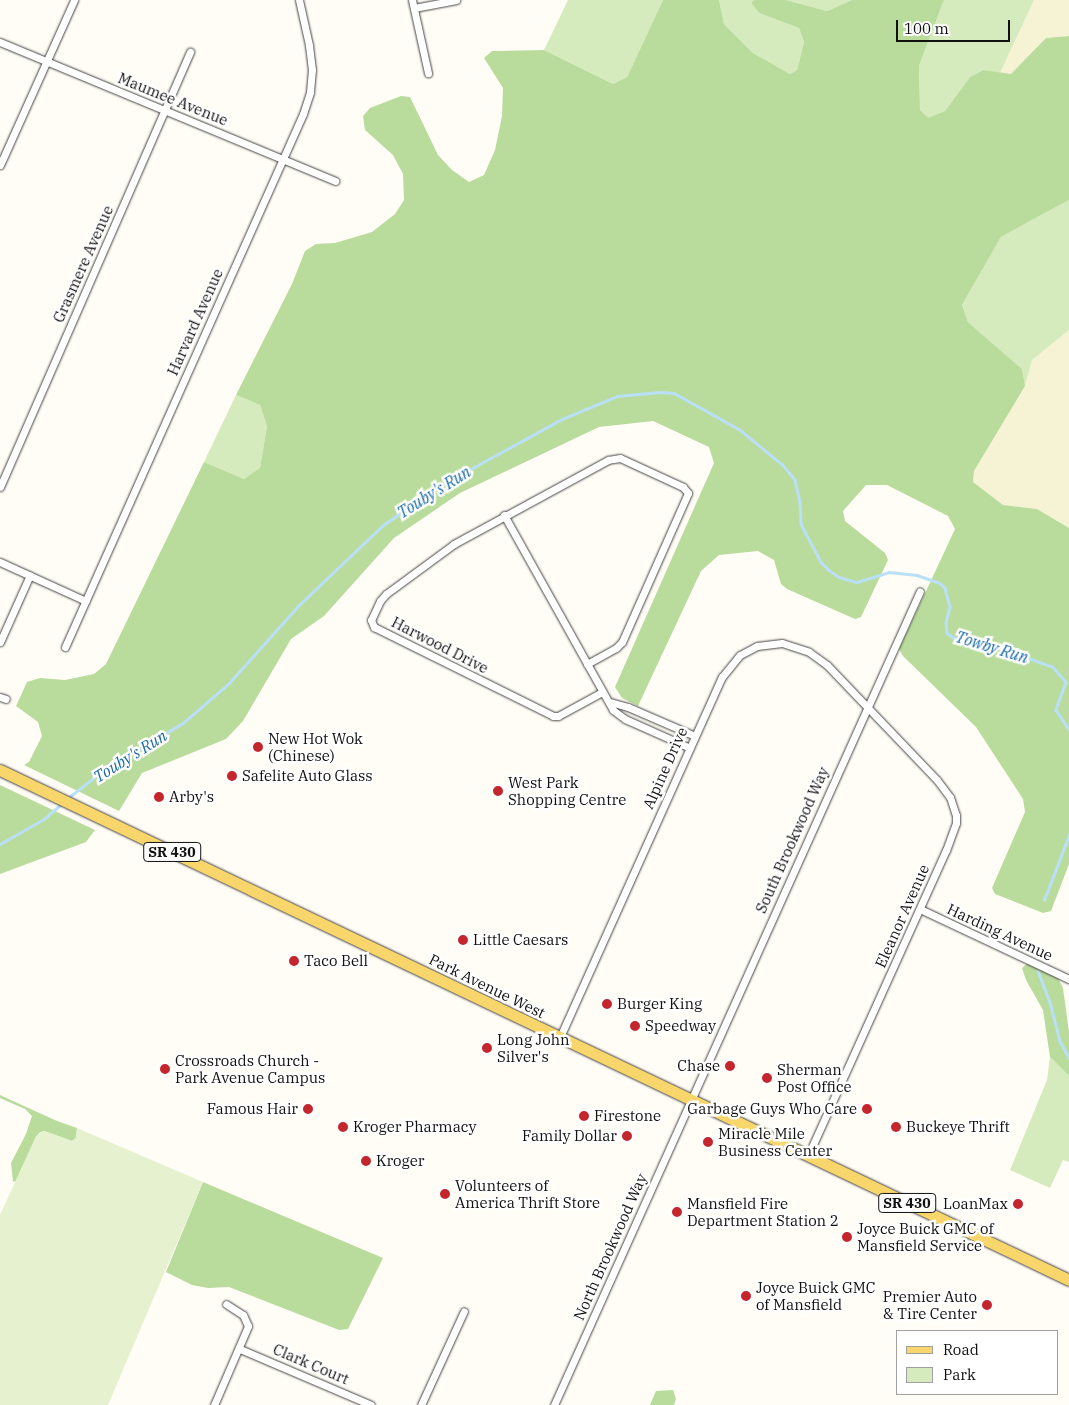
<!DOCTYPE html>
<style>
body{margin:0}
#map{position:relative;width:1069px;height:1405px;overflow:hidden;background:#fffdf5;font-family:"IBM Plex Serif",serif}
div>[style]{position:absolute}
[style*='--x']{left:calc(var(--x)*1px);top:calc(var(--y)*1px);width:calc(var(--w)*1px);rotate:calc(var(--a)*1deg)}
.farmland>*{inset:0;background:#f6f3d4}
.green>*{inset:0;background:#d5ebbd}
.forest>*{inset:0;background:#b9dc9c}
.pitch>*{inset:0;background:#e6f2cf}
.stream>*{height:2.5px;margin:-1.25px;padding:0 1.25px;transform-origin:1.25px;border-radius:1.25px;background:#b9e0f7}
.roads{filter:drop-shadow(0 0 1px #444) drop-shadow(0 0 1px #444)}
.minor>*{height:7px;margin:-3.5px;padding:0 3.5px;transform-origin:3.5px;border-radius:3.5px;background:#fff}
.primary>*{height:11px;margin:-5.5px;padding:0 5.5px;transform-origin:5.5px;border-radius:5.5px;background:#f9d66b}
.dots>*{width:14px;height:14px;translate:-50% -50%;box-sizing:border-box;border:2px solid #fff;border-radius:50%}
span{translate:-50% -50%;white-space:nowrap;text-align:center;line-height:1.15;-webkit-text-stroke:5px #fff;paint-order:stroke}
.shield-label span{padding:1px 4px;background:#fff;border:1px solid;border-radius:4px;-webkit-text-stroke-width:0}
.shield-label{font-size:14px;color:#111;font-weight:700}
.street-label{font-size:15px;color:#111}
.poi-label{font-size:15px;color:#111}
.left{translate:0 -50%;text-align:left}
.right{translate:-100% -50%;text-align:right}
.water-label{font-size:16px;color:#1768a6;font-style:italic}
.legend{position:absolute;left:896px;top:1330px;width:162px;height:65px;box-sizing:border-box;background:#fff;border:1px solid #a0a0a0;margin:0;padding:6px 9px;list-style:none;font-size:15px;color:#111}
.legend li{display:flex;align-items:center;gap:10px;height:25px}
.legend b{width:25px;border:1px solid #a0a0a0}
.scale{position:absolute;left:896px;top:20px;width:114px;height:22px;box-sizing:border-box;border:2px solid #111;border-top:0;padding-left:6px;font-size:15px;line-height:18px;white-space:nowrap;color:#111;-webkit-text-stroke:4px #fff;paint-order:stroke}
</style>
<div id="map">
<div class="farmland">
<i style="clip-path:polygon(1034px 0,1069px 0,1069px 36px,1046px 38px,1011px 74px,1000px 73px)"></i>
<i style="clip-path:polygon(1069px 330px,1069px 528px,1037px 509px,1003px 505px,973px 482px,974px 471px,1025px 386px,1032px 360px)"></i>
</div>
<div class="green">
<i style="clip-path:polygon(568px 0,663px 0,627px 77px,613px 84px,544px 50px)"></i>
<i style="clip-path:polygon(719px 0,754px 0,751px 3px,759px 13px,799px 28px,804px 42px,797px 70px,790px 74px,753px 53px,724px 24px)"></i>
<i style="clip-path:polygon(786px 0,852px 0,827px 11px)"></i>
<i style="clip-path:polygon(944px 0,1034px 0,1000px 73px,983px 70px,970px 77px,945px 111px,928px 119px,920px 110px,919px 66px)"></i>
<i style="clip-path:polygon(1069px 200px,1069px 330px,1032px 360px,1025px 386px,1022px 369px,968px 322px,962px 305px,1001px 237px)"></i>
<i style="clip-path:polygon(236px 395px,260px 405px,267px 426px,260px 469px,244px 479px,204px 462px)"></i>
<i style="clip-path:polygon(1050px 1057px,1069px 1076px,1069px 1162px,1063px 1160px,1050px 1188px,1010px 1170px,1047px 1080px)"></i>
</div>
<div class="forest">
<i style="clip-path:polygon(663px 0,719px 0,724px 24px,753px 53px,790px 74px,797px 70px,804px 42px,799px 28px,759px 13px,751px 3px,754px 0,786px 0,827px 11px,852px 0,944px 0,919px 66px,920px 110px,928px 118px,945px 111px,970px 77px,983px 70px,1011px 74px,1046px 38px,1069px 36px,1069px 200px,1001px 237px,962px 305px,968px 322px,1022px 369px,1025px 386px,974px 471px,973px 482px,1003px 505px,1037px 509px,1069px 528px,1069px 864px,1051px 911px,1043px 913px,995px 894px,992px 888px,1025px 812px,1023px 799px,976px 727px,903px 656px,899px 649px,955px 529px,948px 516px,887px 485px,866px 485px,843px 511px,845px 521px,885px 553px,888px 560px,861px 617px,855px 619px,787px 589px,781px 584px,774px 560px,758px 551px,719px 555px,701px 571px,638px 706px,622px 698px,615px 687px,714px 463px,709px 447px,653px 421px,599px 427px,460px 493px,394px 538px,324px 616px,291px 639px,243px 721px,226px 739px,142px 773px,119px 811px,24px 765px,29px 762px,42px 736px,38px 722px,16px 706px,27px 682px,40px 678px,65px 680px,94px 674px,106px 664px,204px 462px,244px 479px,260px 468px,267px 426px,260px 405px,236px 395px,292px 284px,305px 251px,316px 244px,335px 243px,372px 232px,395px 214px,404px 200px,403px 174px,393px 155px,365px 130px,363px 116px,370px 108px,401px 96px,410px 97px,438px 155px,452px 170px,469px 182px,484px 175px,495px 150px,502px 116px,503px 88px,484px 58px,492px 51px,544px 50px,613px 84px,627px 77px)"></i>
<i style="clip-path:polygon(0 785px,95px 830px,86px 842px,0 874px)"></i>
<i style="clip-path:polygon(1028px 963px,1058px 978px,1063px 988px,1069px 1032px,1069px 1076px,1050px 1057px,1043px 1010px,1026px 980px,1022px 968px)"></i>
<i style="clip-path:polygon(0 1095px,57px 1121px,77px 1128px,76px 1138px,72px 1141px,44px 1131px,39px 1133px,16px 1181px,13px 1182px,11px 1163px,26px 1134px,32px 1116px,25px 1109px,0 1098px)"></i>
<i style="clip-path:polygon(203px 1182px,383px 1258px,348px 1329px,339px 1330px,229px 1287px,208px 1288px,192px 1285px,166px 1272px)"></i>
<i style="clip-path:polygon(673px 1390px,676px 1399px,674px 1405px,650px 1405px,656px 1391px)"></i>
</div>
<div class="pitch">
<i style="clip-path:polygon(77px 1128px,203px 1182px,108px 1405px,0 1405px,0 1215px,36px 1136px,44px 1131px,72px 1141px,76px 1138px)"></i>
</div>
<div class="stream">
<i style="--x:68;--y:798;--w:42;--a:-38.2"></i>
<i style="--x:101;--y:772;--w:96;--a:-30.9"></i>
<i style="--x:183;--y:723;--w:60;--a:-40.9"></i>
<i style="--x:228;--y:684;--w:103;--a:-48.1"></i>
<i style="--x:297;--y:607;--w:119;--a:-43.6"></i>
<i style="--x:383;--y:525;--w:75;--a:-34.1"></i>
<i style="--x:445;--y:483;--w:131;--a:-28.7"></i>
<i style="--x:560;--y:420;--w:62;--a:-22.8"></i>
<i style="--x:617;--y:396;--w:43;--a:-5.3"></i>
<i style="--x:660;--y:392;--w:14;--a:4"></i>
<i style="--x:674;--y:393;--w:74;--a:29"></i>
<i style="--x:739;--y:429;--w:57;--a:39.3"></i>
<i style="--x:783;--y:465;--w:19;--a:51"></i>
<i style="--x:795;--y:480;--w:23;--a:77"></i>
<i style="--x:800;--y:502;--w:22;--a:87"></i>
<i style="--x:801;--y:524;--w:43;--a:62.2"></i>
<i style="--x:821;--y:562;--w:11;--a:45"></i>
<i style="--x:829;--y:570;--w:12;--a:35"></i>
<i style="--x:839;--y:577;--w:19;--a:16"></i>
<i style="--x:857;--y:582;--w:34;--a:-17"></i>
<i style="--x:889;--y:572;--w:28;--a:6"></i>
<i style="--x:917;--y:575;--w:24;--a:19"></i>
<i style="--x:940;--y:583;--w:7;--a:45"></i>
<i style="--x:945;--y:588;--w:20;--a:75"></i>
<i style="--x:950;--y:607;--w:16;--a:104"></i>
<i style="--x:946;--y:623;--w:10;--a:84"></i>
<i style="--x:947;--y:633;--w:9;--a:36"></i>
<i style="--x:954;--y:638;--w:40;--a:10"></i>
<i style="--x:993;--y:645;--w:64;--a:20.1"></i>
<i style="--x:1053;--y:667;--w:20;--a:49"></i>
<i style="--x:1066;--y:682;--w:30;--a:110"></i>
<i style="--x:1056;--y:710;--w:23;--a:56"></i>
<i style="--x:0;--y:844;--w:51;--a:-29.6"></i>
<i style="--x:44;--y:819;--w:23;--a:-41"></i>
<i style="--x:1044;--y:900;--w:70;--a:-69"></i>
<i style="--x:1038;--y:971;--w:33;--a:69"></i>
<i style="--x:1050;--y:1002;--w:40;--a:75.6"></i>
<i style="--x:1060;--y:1041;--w:19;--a:62"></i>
</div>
<div class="roads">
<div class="minor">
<i style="--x:412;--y:0;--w:75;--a:77.6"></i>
<i style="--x:414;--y:8;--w:43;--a:-10.8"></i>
<i style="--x:0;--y:42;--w:363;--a:22.5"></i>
<i style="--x:0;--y:165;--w:181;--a:-65.8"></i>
<i style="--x:0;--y:487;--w:475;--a:-66.4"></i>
<i style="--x:504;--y:515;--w:223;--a:60.8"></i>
<i style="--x:613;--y:710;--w:15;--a:37"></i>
<i style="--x:625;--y:719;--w:71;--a:24"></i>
<i style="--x:0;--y:562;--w:94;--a:24.4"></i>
<i style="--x:0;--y:642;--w:73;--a:-65.9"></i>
<i style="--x:65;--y:647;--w:584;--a:-65.94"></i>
<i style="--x:303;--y:114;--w:23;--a:-72"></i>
<i style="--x:310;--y:92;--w:22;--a:-85"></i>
<i style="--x:312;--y:70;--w:25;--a:-97"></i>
<i style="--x:309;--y:45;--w:46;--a:-102.5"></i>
<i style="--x:587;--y:664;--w:33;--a:-29"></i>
<i style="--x:616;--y:648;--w:8;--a:-45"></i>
<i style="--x:622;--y:642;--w:163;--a:-66.1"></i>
<i style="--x:688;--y:493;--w:8;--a:-130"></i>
<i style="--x:683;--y:487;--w:69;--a:-155.3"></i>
<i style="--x:620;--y:458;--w:12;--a:171"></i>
<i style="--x:608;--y:460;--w:175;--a:151.4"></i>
<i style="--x:454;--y:544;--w:84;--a:143.7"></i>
<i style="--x:386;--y:594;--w:9;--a:131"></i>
<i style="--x:380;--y:601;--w:21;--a:115"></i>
<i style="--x:371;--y:620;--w:8;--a:67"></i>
<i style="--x:374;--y:627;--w:200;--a:26.4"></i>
<i style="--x:553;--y:716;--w:5;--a:0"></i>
<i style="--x:558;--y:716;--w:50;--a:-28.6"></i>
<i style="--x:0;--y:697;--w:6;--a:18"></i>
<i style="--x:610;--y:702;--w:19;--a:16"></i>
<i style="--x:628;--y:707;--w:73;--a:23.4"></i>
<i style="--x:920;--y:909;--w:165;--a:25.2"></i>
<i style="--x:560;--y:1037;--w:395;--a:-65.8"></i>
<i style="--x:722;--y:677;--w:28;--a:-51"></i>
<i style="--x:740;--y:655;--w:19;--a:-28"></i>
<i style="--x:757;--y:646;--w:25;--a:-7"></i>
<i style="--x:782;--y:643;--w:28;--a:18"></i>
<i style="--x:809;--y:652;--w:22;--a:36"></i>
<i style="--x:827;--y:665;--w:159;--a:46.3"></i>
<i style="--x:937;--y:780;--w:21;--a:53"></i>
<i style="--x:950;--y:797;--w:19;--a:72"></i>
<i style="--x:956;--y:815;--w:8;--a:90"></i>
<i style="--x:956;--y:823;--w:29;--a:110"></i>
<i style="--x:946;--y:850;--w:336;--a:114.3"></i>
<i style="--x:240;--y:1349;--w:142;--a:23.1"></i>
<i style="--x:214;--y:1405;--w:86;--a:-66.7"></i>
<i style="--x:248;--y:1326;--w:12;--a:-114"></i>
<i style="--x:243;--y:1315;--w:20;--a:-147"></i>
<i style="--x:421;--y:1405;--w:103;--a:-65.4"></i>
<i style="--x:554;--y:1405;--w:892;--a:-65.79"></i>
</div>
<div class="primary">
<i style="--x:0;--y:770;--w:1184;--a:25.5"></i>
</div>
</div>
<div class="dots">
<i style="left:258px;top:747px;background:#c4262e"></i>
<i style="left:232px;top:776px;background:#c4262e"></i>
<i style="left:498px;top:791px;background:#c4262e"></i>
<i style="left:159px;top:797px;background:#c4262e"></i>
<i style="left:463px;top:940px;background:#c4262e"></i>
<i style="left:294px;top:961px;background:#c4262e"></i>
<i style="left:607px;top:1004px;background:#c4262e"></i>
<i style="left:635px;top:1026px;background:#c4262e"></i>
<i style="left:487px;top:1048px;background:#c4262e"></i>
<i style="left:730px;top:1066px;background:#c4262e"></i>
<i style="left:165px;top:1069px;background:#c4262e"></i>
<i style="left:767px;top:1078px;background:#c4262e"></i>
<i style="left:308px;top:1109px;background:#c4262e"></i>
<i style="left:867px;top:1109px;background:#c4262e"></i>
<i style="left:584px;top:1116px;background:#c4262e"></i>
<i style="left:343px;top:1127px;background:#c4262e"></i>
<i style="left:896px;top:1127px;background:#c4262e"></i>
<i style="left:627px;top:1136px;background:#c4262e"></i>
<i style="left:708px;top:1142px;background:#c4262e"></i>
<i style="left:366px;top:1161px;background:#c4262e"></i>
<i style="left:445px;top:1194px;background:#c4262e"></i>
<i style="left:1018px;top:1204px;background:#c4262e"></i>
<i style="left:677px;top:1212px;background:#c4262e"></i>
<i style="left:847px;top:1237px;background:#c4262e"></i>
<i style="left:746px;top:1296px;background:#c4262e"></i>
<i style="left:987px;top:1305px;background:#c4262e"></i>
</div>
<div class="shield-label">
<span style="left:172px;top:852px">SR 430</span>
<span style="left:907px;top:1203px">SR 430</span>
</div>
<div class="street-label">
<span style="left:173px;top:99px;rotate:22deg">Maumee Avenue</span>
<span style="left:83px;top:264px;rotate:-66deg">Grasmere Avenue</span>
<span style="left:195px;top:322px;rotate:-66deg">Harvard Avenue</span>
<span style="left:440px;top:645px;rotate:27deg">Harwood Drive</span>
<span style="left:665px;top:768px;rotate:-66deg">Alpine Drive</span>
<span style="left:792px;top:840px;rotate:-66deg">South Brookwood Way</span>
<span style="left:902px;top:916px;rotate:-66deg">Eleanor Avenue</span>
<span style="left:1000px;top:932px;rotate:25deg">Harding Avenue</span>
<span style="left:487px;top:986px;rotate:26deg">Park Avenue West</span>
<span style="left:610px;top:1247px;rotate:-66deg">North Brookwood Way</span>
<span style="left:311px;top:1364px;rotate:23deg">Clark Court</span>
</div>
<div class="poi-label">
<span class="left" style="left:268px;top:747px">New Hot Wok<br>(Chinese)</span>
<span class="left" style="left:242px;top:776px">Safelite Auto Glass</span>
<span class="left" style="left:508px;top:791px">West Park<br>Shopping Centre</span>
<span class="left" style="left:169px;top:797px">Arby's</span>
<span class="left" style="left:473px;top:940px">Little Caesars</span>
<span class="left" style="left:304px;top:961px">Taco Bell</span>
<span class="left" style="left:617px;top:1004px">Burger King</span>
<span class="left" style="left:645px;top:1026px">Speedway</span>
<span class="left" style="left:497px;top:1048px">Long John<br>Silver's</span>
<span class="left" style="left:175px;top:1069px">Crossroads Church -<br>Park Avenue Campus</span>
<span class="right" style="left:720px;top:1066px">Chase</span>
<span class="left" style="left:777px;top:1078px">Sherman<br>Post Office</span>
<span class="right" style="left:298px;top:1109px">Famous Hair</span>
<span class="right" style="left:857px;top:1109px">Garbage Guys Who Care</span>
<span class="left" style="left:594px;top:1116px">Firestone</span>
<span class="left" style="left:353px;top:1127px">Kroger Pharmacy</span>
<span class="left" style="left:906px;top:1127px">Buckeye Thrift</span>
<span class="left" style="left:718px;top:1142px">Miracle Mile<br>Business Center</span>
<span class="right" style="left:617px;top:1136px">Family Dollar</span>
<span class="left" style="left:376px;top:1161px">Kroger</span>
<span class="left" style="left:455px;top:1194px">Volunteers of<br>America Thrift Store</span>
<span class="left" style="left:687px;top:1212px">Mansfield Fire<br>Department Station 2</span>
<span class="right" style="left:1008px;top:1204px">LoanMax</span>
<span class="left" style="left:857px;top:1237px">Joyce Buick GMC of<br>Mansfield Service</span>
<span class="left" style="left:756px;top:1296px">Joyce Buick GMC<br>of Mansfield</span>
<span class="right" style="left:977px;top:1305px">Premier Auto<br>&amp; Tire Center</span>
</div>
<div class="water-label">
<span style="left:434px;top:492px;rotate:-32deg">Touby's Run</span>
<span style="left:992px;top:647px;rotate:17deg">Towby Run</span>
<span style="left:130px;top:756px;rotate:-32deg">Touby's Run</span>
</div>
<ul class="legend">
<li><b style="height:6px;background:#f9d66b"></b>Road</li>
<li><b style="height:14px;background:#d5ebbd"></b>Park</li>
</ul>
<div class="scale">100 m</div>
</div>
